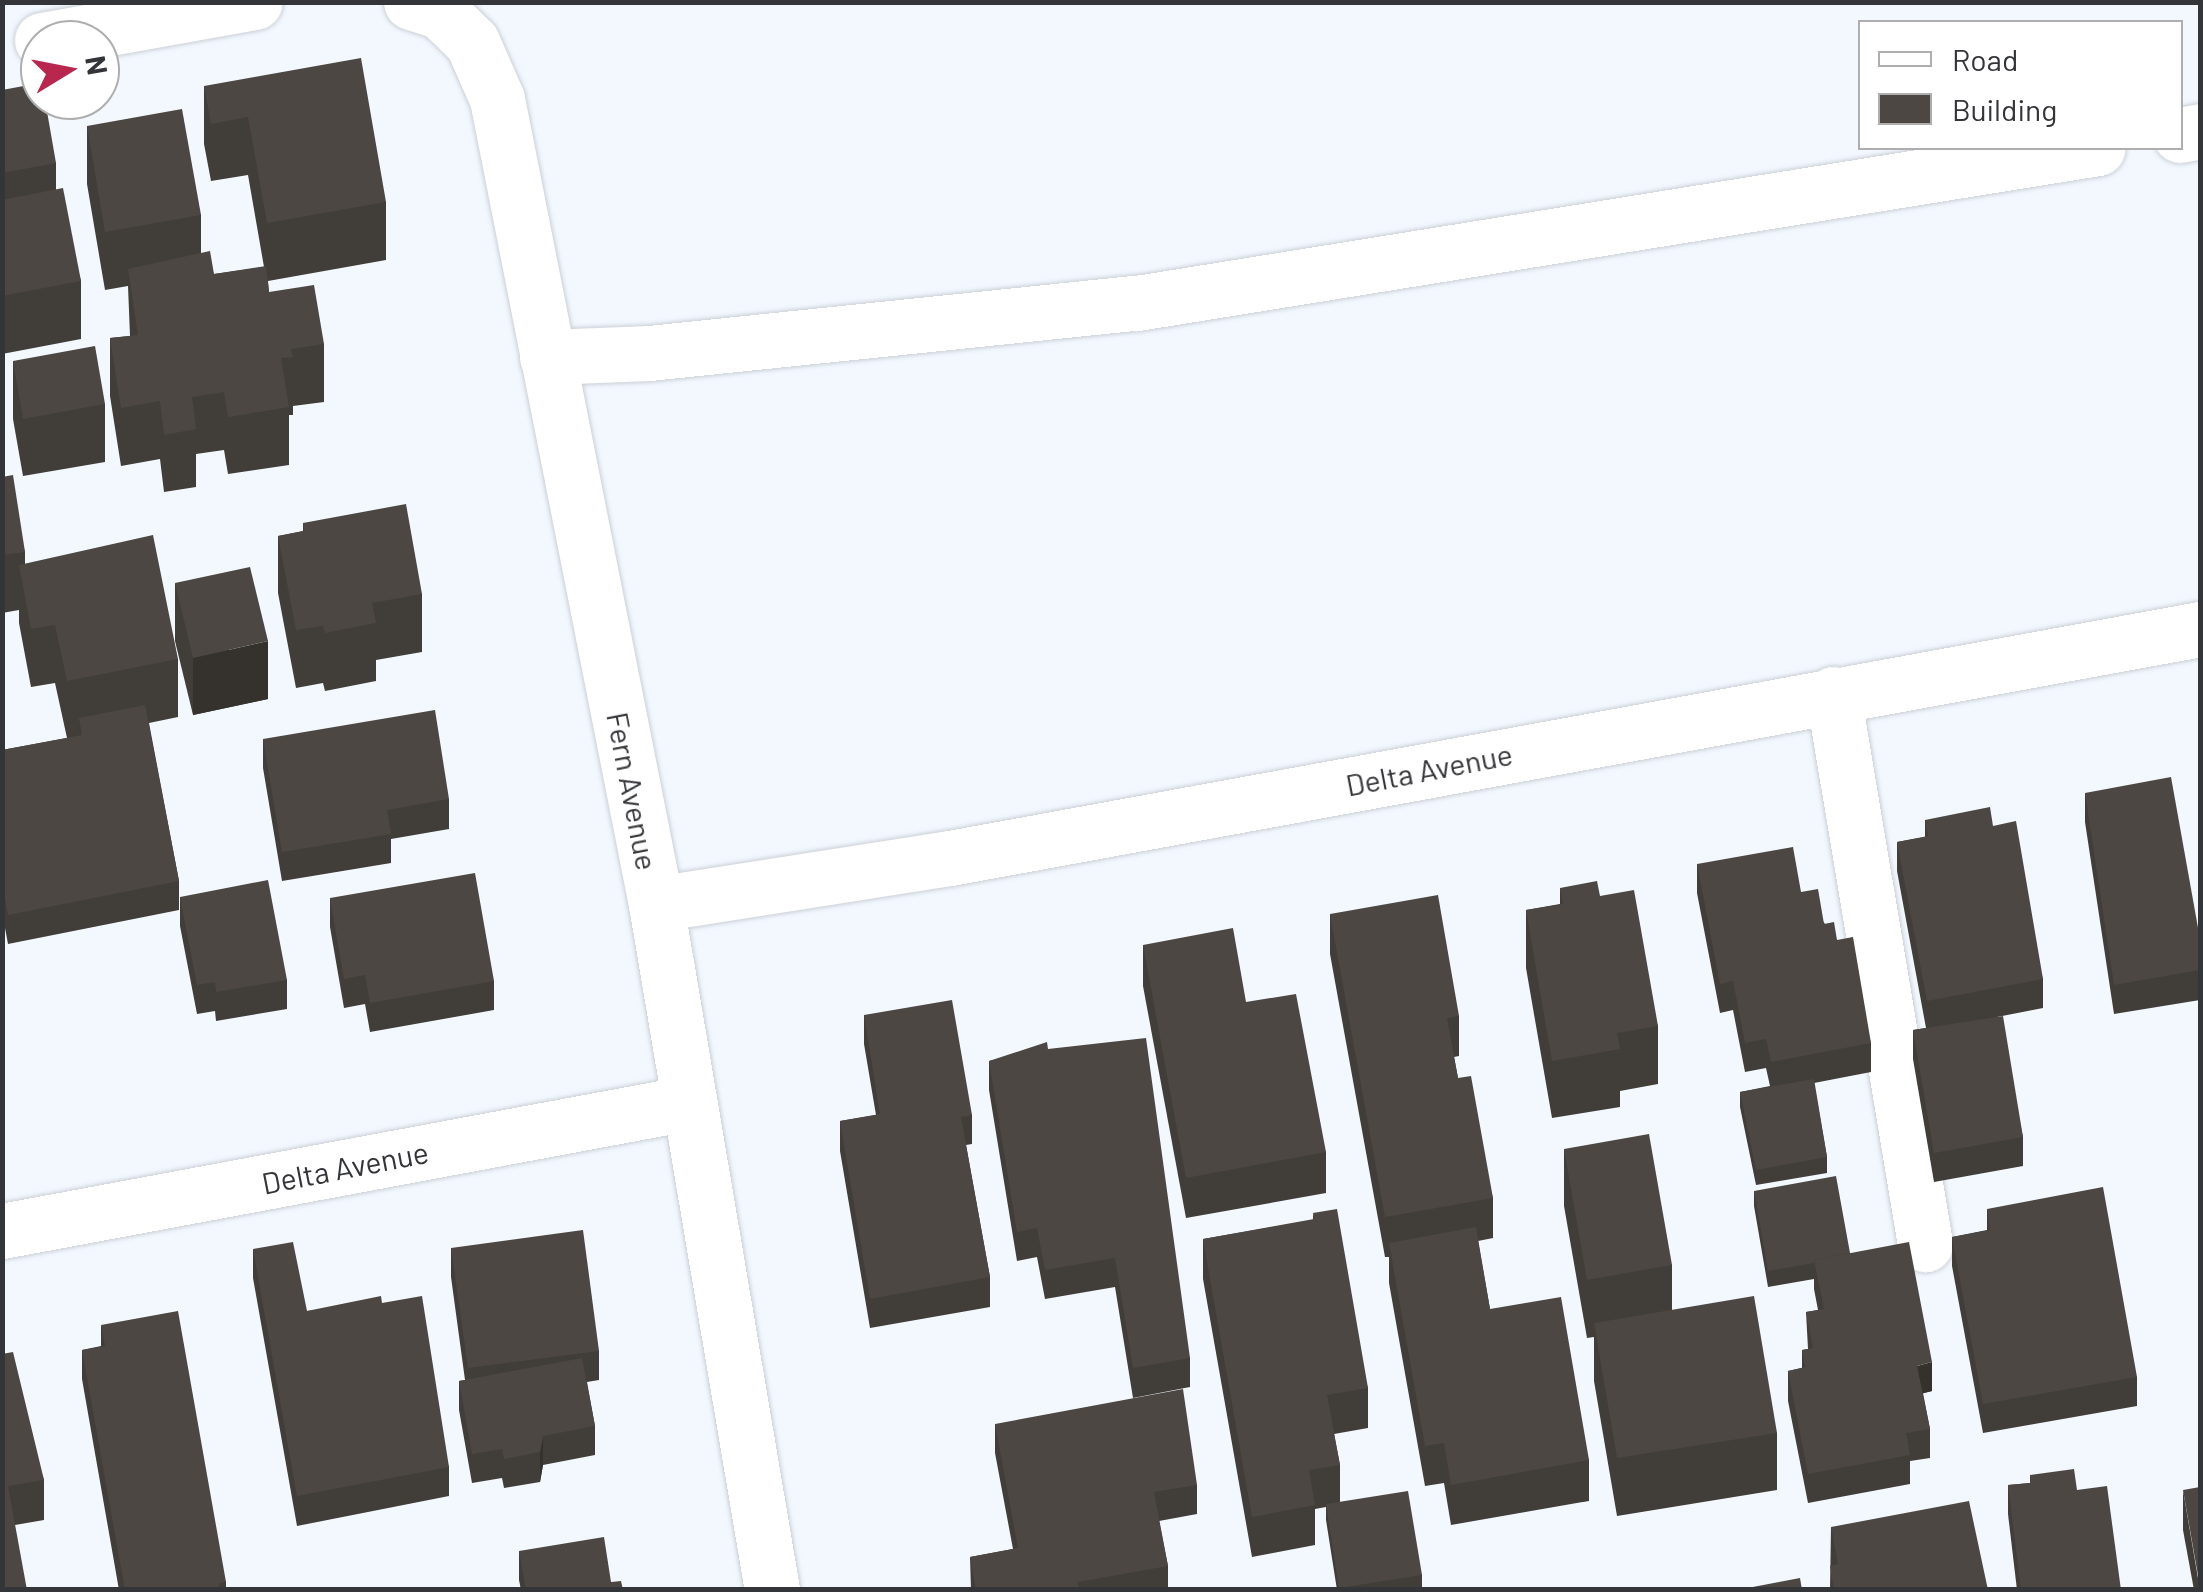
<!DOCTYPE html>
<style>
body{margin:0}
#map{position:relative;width:2203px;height:1592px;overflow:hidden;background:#f3f8ff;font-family:Barlow,sans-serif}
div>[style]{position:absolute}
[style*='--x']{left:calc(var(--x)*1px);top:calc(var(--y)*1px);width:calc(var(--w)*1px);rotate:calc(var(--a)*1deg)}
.roads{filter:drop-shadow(0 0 2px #cbd0d6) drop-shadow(0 0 2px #cbd0d6)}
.minor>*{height:55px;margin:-27.5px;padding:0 27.5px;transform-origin:27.5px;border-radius:27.5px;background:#fff}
.wall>*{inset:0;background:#413d39}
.shaded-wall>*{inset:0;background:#35322e}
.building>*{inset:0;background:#4c4742}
span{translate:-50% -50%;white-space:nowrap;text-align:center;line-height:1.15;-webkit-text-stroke:10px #fff;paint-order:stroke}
.street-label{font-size:30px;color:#343538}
.frame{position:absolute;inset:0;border:5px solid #343538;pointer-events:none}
.legend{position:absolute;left:1858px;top:20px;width:325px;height:130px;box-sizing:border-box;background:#fff;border:2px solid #aeaeaf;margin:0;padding:12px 18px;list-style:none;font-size:30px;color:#343538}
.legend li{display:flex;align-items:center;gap:20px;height:50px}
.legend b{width:50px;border:2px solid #aeaeaf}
.north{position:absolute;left:20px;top:20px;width:100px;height:100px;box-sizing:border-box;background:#fff;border:2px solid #aeaeaf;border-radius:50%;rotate:80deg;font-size:28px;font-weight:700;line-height:40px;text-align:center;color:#343538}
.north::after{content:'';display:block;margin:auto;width:35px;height:45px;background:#b7274e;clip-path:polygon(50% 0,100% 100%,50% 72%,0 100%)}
</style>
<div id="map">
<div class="roads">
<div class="minor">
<i style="--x:411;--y:2;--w:32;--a:18"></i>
<i style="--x:441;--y:12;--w:43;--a:44.1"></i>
<i style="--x:472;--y:42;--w:62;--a:66.3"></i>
<i style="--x:497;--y:99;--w:821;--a:78.83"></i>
<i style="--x:656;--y:904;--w:696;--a:80.4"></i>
<i style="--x:42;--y:40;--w:216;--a:-10.1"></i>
<i style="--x:2180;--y:135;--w:20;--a:-11"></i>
<i style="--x:547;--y:357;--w:102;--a:-2.2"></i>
<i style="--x:649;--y:353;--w:491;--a:-5.9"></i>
<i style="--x:1137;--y:303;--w:973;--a:-9.16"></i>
<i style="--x:1833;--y:694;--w:558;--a:80.5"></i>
<i style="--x:656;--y:904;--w:298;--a:-8.9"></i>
<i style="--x:950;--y:858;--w:1271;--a:-10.38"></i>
<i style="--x:2;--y:1231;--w:698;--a:-10.57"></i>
</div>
</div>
<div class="wall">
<i style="clip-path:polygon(204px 86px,386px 202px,386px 260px,268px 281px,269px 292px,324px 344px,324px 402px,293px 406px,293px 415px,289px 415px,289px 465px,228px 474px,224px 450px,196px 454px,196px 487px,164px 492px,160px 459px,121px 466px,110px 396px,110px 338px,130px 336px,128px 286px,105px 290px,87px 184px,87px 126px,201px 215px,201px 253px,214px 274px,264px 267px,248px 175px,211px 181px,204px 144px)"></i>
<i style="clip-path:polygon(2px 90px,56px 163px,56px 190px,81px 281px,81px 339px,2px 354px)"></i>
<i style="clip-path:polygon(13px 361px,105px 404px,105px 462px,23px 476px,13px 419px)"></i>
<i style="clip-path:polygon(2px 477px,25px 552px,25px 564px,178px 659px,178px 717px,149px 723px,179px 881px,179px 910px,8px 944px,2px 912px,2px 750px,67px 738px,55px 683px,31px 687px,19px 623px,19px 610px,2px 613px)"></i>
<i style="clip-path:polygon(303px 523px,422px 594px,422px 652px,376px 660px,376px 681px,325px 691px,323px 683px,296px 688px,278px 593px,278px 536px,303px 531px)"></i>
<i style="clip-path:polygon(175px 583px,268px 699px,193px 715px,175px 641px)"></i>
<i style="clip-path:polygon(263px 739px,449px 799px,449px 829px,391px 839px,391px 863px,282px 881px,263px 768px)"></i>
<i style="clip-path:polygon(2085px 793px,2200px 939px,2200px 1000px,2114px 1014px,2085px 822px)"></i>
<i style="clip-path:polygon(1925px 820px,1993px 826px,2043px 979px,2043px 1008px,1997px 1017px,2023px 1137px,2023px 1166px,1934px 1182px,1913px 1059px,1913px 1030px,1926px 1028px,1897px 871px,1897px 842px,1925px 837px)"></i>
<i style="clip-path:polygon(1697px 864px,1801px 892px,1837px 940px,1871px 1043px,1871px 1072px,1814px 1083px,1827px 1157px,1827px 1173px,1756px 1185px,1740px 1107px,1740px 1092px,1770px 1086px,1766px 1068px,1745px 1072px,1733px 1010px,1720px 1013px,1697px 893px)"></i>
<i style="clip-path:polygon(1560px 888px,1600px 896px,1658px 1026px,1658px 1084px,1620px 1091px,1620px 1107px,1552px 1118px,1526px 968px,1526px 910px,1560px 904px)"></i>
<i style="clip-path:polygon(180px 897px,287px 980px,287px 1009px,216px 1021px,215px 1011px,197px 1014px,180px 926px)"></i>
<i style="clip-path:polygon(330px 898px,494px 981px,494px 1010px,370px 1032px,365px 1004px,344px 1008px,330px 927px)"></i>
<i style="clip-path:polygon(1330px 914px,1459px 1016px,1459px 1056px,1454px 1057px,1458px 1078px,1493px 1198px,1493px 1238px,1478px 1241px,1490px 1309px,1589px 1460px,1589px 1501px,1451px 1525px,1444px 1483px,1425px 1486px,1389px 1283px,1389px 1257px,1385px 1257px,1330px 954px)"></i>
<i style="clip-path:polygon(1143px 945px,1246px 1002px,1326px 1152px,1326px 1193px,1186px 1218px,1143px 986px)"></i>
<i style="clip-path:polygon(864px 1015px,972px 1115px,972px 1144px,966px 1145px,990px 1277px,990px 1307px,870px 1328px,840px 1151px,840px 1121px,876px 1115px,864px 1044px)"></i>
<i style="clip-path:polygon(1048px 1049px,1190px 1358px,1190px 1387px,1133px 1398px,1115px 1287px,1045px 1299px,1037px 1257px,1017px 1261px,989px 1090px,989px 1061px)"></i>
<i style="clip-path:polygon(1564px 1149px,1672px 1265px,1672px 1310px,1777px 1433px,1777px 1490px,1617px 1516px,1594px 1381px,1594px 1337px,1587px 1338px,1564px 1206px)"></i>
<i style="clip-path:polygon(1754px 1191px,1850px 1253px,1932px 1391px,1923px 1393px,1930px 1429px,1930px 1458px,1910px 1461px,1910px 1484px,1808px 1503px,1788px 1401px,1788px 1371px,1802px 1368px,1802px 1350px,1808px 1349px,1806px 1312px,1818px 1310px,1814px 1289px,1814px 1279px,1768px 1287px,1754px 1206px)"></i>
<i style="clip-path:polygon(1987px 1209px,2137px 1377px,2137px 1406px,1983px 1433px,1952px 1266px,1952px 1237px,1987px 1230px)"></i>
<i style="clip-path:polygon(1313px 1213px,1368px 1388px,1368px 1428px,1334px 1434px,1340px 1465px,1340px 1502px,1422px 1575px,1422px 1590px,1337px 1590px,1326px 1520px,1326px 1507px,1315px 1509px,1315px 1545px,1252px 1557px,1203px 1279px,1203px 1239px,1313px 1220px)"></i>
<i style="clip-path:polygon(451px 1248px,599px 1351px,599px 1380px,587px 1382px,595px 1426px,595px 1455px,543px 1465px,540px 1482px,504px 1488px,502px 1478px,472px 1483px,459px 1410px,459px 1381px,465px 1380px,451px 1277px)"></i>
<i style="clip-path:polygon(253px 1249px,307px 1311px,382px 1303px,449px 1467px,449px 1496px,297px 1526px,253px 1278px)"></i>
<i style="clip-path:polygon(101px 1325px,226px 1582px,226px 1590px,119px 1590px,82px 1379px,82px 1350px,101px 1346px)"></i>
<i style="clip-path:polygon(2px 1354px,44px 1480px,44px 1520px,15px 1525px,2px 1590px)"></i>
<i style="clip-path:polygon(995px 1424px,1197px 1485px,1197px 1514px,1159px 1521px,1168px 1566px,1168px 1590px,971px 1590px,970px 1557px,1013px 1549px,995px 1453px)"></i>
<i style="clip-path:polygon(2030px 1483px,2077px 1490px,2121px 1590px,2017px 1590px,2008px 1514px,2008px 1485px)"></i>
<i style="clip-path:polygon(2183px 1490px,2200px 1590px,2194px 1590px,2183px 1530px)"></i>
<i style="clip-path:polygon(1831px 1527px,1988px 1590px,1830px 1590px)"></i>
<i style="clip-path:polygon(519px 1551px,611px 1582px,623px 1590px,521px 1590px,519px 1580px)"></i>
</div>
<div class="shaded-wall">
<i style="clip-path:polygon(268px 641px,268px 699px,193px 715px,193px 658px)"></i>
<i style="clip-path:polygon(1932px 1362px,1932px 1391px,1917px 1395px,1917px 1366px)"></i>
<i style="clip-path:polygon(543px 1436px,543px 1465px,540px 1482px,540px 1452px)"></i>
</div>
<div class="building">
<i style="clip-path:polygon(361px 58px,386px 202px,267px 223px,248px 117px,211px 124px,204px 86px)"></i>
<i style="clip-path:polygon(40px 83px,40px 100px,45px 100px,56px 163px,2px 173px,2px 90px)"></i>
<i style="clip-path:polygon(182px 109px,201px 215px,105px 232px,87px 126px)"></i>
<i style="clip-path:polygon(63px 188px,81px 281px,2px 296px,2px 200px)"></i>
<i style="clip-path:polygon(210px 251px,214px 274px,266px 266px,269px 292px,314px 285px,324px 344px,291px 349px,293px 357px,281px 358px,289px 407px,228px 417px,224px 392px,192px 397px,196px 429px,164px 435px,160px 401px,121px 408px,110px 338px,138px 335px,128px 269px)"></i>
<i style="clip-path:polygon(95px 346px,105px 404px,23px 419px,13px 361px)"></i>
<i style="clip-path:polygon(13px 475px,25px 552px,2px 555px,2px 477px)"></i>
<i style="clip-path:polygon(406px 504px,422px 594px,372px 603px,376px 623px,325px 633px,323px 626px,296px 630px,278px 536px,304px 531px,303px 523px)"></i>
<i style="clip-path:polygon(153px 535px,178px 659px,67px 681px,55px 625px,31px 629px,19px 565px)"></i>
<i style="clip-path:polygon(250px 567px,268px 641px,193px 658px,175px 583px)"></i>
<i style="clip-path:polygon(145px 705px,179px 881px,8px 915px,2px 883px,2px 750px,82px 735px,79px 718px)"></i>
<i style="clip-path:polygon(435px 710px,449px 799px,387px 810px,391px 834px,282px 852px,263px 739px)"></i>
<i style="clip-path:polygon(2171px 777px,2200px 939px,2200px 970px,2114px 985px,2085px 793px)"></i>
<i style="clip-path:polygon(1990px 807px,1993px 826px,2016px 821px,2043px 979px,1927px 1001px,1897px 842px,1928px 836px,1925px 820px)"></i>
<i style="clip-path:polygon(1793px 847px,1801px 892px,1818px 889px,1824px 924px,1834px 922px,1837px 940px,1853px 937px,1871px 1043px,1771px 1062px,1766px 1039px,1745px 1043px,1733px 981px,1720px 984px,1697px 864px)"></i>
<i style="clip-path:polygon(475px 873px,494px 981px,370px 1003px,365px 975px,344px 979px,330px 898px)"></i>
<i style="clip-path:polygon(268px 880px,287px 980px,216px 992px,215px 982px,197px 985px,180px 897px)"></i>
<i style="clip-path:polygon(1597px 881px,1600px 896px,1634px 890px,1658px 1026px,1617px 1033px,1620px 1049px,1552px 1061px,1526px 910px,1563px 904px,1560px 888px)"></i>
<i style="clip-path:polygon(1438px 895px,1459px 1016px,1447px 1018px,1458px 1078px,1471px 1076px,1493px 1198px,1385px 1217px,1330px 914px)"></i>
<i style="clip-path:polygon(1233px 928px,1246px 1002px,1296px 994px,1326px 1152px,1186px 1178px,1143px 945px)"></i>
<i style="clip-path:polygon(952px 1000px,972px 1115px,961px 1117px,990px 1277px,870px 1299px,840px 1121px,880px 1114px,864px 1015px)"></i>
<i style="clip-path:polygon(2003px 1016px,2023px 1137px,1934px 1153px,1913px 1030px)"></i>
<i style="clip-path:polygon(1146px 1038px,1190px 1358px,1133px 1368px,1115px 1258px,1045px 1270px,1037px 1228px,1017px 1232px,989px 1061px,1047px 1042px,1048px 1049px)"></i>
<i style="clip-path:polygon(1814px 1079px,1827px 1157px,1756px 1170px,1740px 1092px)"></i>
<i style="clip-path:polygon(1649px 1134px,1672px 1265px,1587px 1280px,1564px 1149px)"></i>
<i style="clip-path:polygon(1836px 1176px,1850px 1253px,1814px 1260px,1814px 1263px,1768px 1271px,1754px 1191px)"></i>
<i style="clip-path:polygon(2103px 1187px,2137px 1377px,1983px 1404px,1952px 1237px,1990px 1230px,1987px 1209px)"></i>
<i style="clip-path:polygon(1337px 1209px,1368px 1388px,1327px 1395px,1340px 1465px,1309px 1470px,1315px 1505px,1252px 1517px,1203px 1239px,1314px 1219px,1313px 1213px)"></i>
<i style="clip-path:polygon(1476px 1227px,1490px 1309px,1561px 1297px,1589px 1460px,1451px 1485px,1444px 1443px,1425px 1446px,1389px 1243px)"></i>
<i style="clip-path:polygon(583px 1230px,599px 1351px,468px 1368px,451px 1248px)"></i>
<i style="clip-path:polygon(293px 1242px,307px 1311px,381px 1296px,382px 1303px,422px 1296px,449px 1467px,297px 1496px,253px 1249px)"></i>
<i style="clip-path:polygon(1909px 1242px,1932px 1362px,1917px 1366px,1930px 1429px,1906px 1433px,1910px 1455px,1808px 1474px,1788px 1371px,1805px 1367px,1802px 1350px,1813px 1348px,1806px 1312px,1824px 1309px,1814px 1260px)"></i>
<i style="clip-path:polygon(1754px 1296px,1777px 1433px,1617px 1458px,1594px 1323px)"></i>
<i style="clip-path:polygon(178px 1311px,226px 1582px,219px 1583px,220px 1590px,125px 1590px,82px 1350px,105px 1346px,101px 1325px)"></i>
<i style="clip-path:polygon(13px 1352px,44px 1480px,8px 1486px,27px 1590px,2px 1590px,2px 1354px)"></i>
<i style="clip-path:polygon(582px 1358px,595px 1426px,543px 1436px,540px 1452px,504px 1459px,502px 1449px,472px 1454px,459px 1381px)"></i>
<i style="clip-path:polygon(1183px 1389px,1197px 1485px,1154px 1492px,1168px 1566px,1078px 1582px,1079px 1590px,976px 1590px,970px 1557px,1018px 1548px,995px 1424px)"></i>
<i style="clip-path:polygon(2074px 1469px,2077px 1490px,2107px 1486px,2121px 1590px,2021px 1590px,2008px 1485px,2030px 1483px,2030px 1475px)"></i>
<i style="clip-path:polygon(2200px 1487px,2200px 1587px,2183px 1490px)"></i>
<i style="clip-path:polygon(1408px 1491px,1422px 1575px,1339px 1588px,1326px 1504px)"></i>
<i style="clip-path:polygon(1969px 1501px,1988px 1590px,1834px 1590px,1830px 1566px,1838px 1564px,1831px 1527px)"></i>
<i style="clip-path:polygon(604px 1537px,611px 1582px,621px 1581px,623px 1590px,526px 1590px,519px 1551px)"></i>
<i style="clip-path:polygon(1800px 1578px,1802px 1590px,1737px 1590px)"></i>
</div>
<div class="street-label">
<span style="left:1429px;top:769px;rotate:-11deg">Delta Avenue</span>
<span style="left:633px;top:791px;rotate:79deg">Fern Avenue</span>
<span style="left:345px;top:1167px;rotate:-11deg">Delta Avenue</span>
</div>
<div class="frame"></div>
<ul class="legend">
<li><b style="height:12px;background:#fff"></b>Road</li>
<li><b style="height:28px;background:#4c4742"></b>Building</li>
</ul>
<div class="north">N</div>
</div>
